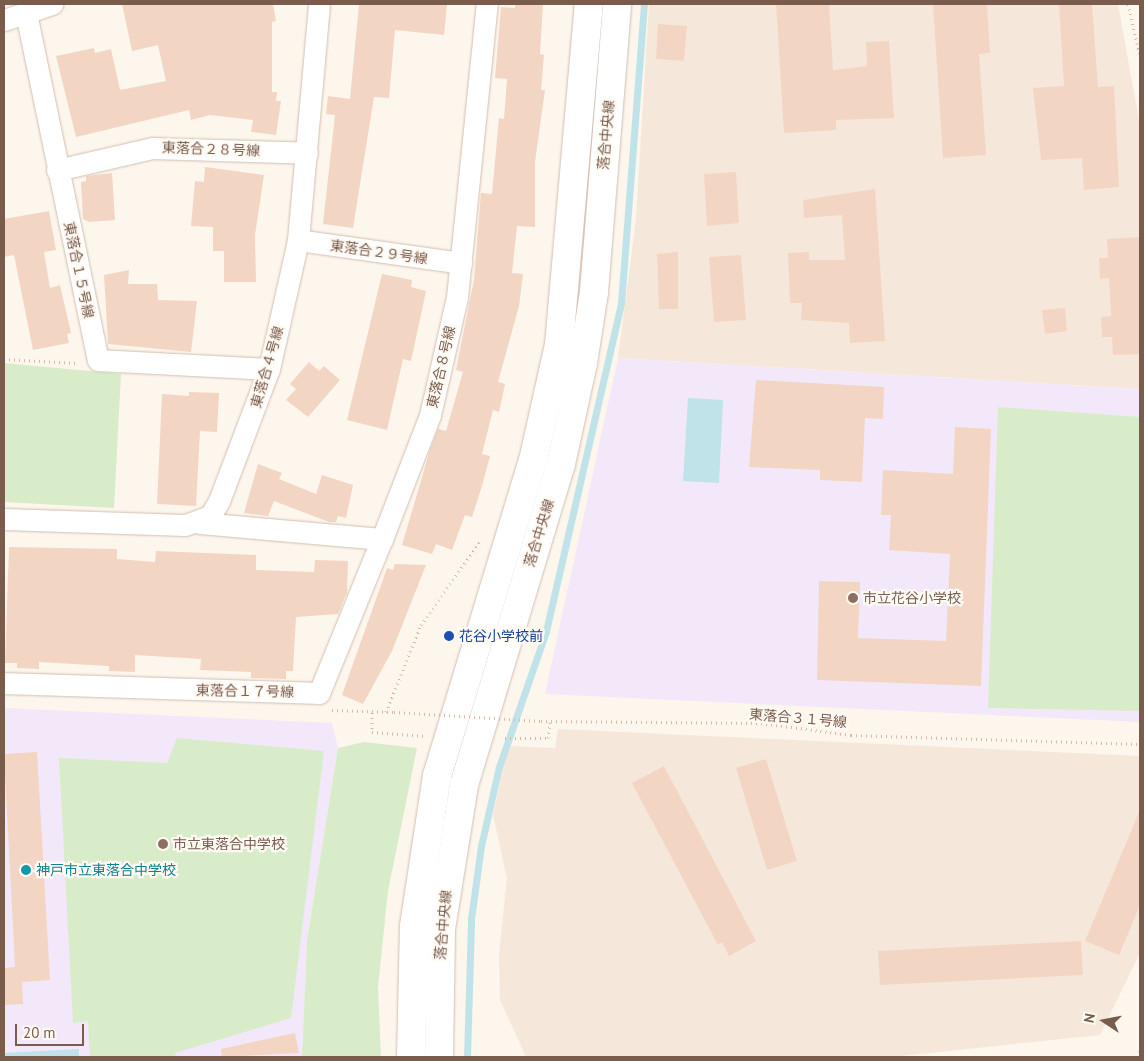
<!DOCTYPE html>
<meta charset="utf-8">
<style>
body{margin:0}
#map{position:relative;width:1144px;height:1061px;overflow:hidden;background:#fdf6ec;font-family:"PT Sans","Noto Sans JP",sans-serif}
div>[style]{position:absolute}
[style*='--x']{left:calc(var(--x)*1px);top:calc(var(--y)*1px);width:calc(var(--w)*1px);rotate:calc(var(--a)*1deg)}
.residential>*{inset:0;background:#f5e8da}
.education>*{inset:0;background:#f3e8fa}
.green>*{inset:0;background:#d8ecc9}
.water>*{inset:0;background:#bfe3e8}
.stream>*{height:7px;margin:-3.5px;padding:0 3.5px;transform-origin:3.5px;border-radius:3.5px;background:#bfe3e8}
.building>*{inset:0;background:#f3d5c3}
.path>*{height:3px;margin-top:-1.5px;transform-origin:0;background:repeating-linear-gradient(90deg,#d9b8a5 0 1px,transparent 0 5px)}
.roads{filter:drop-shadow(0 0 1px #d1beb0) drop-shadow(0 0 1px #d1beb0)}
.minor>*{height:21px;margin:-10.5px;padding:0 10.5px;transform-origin:10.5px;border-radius:10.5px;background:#fff}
.tertiary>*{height:28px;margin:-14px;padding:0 14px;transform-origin:14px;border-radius:14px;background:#fff}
.path-bridge>*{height:3px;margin-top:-1.5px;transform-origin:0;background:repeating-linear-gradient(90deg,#d9b8a5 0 1px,transparent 0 5px)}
.dots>*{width:14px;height:14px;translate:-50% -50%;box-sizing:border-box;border:2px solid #fffaf3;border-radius:50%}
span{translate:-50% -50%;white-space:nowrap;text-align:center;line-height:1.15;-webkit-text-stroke:4.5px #fffaf3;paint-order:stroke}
.street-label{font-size:14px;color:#7a5c4d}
.education-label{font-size:14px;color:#785e54}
.left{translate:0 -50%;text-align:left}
.transit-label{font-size:14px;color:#164399}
.culture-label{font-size:14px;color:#0d838f}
.frame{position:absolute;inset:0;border:5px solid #7a5c4d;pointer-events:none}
.north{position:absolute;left:1079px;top:996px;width:50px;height:50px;-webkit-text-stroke:4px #fffaf3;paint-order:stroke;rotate:281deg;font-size:14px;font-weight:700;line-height:20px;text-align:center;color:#7a5c4d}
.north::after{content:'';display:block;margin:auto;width:18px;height:22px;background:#7a5c4d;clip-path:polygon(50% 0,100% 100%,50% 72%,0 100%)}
.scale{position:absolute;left:15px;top:1024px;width:69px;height:22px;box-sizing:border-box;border:2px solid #7a5c4d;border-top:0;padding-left:6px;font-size:15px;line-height:18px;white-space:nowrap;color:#7a5c4d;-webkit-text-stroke:4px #fffaf3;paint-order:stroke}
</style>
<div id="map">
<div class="residential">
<i style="clip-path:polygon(649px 4px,1118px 4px,1140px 126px,1140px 389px,618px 358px,636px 218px)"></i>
<i style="clip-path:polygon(558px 729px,1140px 756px,1140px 953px,1100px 1035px,891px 1057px,526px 1057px,500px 1000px,499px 954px,507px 878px,493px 815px,508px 746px,555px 748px)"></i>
</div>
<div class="education">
<i style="clip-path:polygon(618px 358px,1140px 389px,1140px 722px,545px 694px)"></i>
<i style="clip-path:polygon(4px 708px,332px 723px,338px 748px,307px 940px,302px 1057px,4px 1057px)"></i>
</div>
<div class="green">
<i style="clip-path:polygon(4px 363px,121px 374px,114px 508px,4px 502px)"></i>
<i style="clip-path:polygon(998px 407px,1140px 417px,1140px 711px,988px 708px)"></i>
<i style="clip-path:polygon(177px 738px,324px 751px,291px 1018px,175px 1053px,176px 1057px,90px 1057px,88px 1021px,73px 1023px,59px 758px,167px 763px)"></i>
<i style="clip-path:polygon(364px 742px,417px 748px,388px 891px,378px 987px,381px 1057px,302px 1057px,307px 940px,338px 748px)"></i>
</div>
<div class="water">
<i style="clip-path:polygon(688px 398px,723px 400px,719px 483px,683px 481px)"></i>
<i style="clip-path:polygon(79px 1049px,79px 1057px,4px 1057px,4px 1053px)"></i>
</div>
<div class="stream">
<i style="--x:467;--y:1057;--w:138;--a:-88.3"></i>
<i style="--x:471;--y:919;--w:74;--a:-82.2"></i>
<i style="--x:481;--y:846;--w:81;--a:-77.2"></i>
<i style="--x:499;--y:767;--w:144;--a:-70.9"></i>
<i style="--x:546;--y:631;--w:336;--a:-77.1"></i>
<i style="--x:621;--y:303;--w:300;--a:-85.6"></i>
</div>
<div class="building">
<i style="clip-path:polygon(122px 4px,273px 4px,276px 21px,272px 22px,272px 92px,277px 92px,276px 101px,281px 101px,276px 135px,251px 132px,253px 120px,210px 115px,191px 120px,189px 110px,76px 137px,56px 56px,94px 48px,95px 53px,111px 49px,120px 90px,166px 81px,158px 45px,132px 51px)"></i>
<i style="clip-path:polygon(359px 4px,447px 4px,444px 35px,395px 30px,389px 98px,374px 97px,353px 228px,323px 224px,335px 115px,326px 114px,328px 96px,350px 99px)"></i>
<i style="clip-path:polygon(515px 4px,543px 4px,540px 54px,544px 55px,541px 90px,545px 90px,535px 162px,535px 227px,517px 226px,512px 273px,523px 274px,519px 306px,498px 382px,505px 384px,499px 412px,493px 410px,482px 454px,490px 456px,482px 486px,472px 517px,465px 515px,452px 550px,436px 544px,432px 554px,402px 545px,430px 450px,438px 429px,446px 431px,463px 372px,456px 370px,474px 280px,481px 193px,492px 194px,499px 118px,504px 119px,507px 79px,495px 78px,501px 7px,515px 8px)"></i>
<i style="clip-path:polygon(776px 4px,829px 4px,833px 70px,867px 66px,866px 42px,889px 41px,894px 118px,836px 120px,836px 130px,784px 133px)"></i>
<i style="clip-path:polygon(933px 4px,987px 4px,990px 53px,979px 54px,986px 155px,943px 158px)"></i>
<i style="clip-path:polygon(1059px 4px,1092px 4px,1098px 87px,1114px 86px,1119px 187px,1084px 190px,1082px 158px,1041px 160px,1033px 88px,1064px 86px)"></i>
<i style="clip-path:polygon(658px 24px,687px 26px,684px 61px,656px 59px)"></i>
<i style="clip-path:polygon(205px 167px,264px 175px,255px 235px,256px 282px,224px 282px,224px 251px,213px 251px,213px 227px,191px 226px,195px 181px,204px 182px)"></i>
<i style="clip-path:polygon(736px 172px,739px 223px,707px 226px,704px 174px)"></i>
<i style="clip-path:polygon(112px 173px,115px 220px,89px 222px,83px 219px,81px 182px,86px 181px,86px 176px)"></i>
<i style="clip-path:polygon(875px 189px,885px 341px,850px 343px,849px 323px,801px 320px,802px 303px,790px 303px,788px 253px,809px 252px,809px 260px,845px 260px,842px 215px,804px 218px,803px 200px)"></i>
<i style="clip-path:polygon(49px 211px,56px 250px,44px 252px,50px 288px,60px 285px,71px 333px,67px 334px,69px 343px,33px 350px,14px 255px,4px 257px,4px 219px)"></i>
<i style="clip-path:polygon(1140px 237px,1140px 354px,1113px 355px,1112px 337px,1102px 337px,1101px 317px,1111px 316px,1109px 278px,1100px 279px,1099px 258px,1108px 258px,1107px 239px)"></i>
<i style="clip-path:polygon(678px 252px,678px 309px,659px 309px,657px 254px)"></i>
<i style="clip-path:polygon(741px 255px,746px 320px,714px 322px,709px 257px)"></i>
<i style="clip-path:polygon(129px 270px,128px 284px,157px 284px,158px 300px,197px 301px,191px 352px,108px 344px,104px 275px)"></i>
<i style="clip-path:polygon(382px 274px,412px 280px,411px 287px,426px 291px,411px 361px,403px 359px,387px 430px,347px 420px)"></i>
<i style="clip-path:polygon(1065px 308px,1067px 331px,1045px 334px,1042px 310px)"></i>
<i style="clip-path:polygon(309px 362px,319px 371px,324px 366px,340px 380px,308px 417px,286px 400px,296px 389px,290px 384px)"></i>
<i style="clip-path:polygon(756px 380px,884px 387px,883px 419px,865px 418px,862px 482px,820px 480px,820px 470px,749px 467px)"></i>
<i style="clip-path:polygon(189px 392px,219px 393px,217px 432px,200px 431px,196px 506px,157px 504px,162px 394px,189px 396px)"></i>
<i style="clip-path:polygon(955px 427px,991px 429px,981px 686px,817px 680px,819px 581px,860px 582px,858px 638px,946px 641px,950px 554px,889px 550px,891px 515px,881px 515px,883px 470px,953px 474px)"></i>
<i style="clip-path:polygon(258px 464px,282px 473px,279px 479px,316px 494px,322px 475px,353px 485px,346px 518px,338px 516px,336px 522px,329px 522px,274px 501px,268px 516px,244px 513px)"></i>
<i style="clip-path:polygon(9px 547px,117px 549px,117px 559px,155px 562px,156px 551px,256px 555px,256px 570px,314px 572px,315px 560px,348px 561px,347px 593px,338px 614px,296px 617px,293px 671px,286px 671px,286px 679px,251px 678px,251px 672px,200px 670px,201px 659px,135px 655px,135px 672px,109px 671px,109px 666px,39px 662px,39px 669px,17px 668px,17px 663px,5px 663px)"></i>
<i style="clip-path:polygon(395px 564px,426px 565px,392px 651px,363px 704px,342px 695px,387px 568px,393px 570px)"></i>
<i style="clip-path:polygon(37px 752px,50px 980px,22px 982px,23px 1004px,4px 1005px,4px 968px,15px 967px,4px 754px)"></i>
<i style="clip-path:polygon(766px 759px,797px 861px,767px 870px,736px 768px)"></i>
<i style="clip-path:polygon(664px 766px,756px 941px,729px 956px,722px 942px,718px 945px,632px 783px)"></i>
<i style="clip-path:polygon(1140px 810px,1140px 905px,1119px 955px,1085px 941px)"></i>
<i style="clip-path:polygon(1081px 941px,1083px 975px,880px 985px,878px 951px)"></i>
<i style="clip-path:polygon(295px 1033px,299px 1053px,222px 1057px,221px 1049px)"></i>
</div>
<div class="path">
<i style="--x:1128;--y:4;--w:54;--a:77.2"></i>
<i style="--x:4;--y:359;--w:72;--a:3.2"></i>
<i style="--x:332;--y:710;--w:62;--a:1.8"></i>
<i style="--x:372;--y:712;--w:20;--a:90"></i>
<i style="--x:372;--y:732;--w:53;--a:4.3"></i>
<i style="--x:386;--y:712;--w:94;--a:-68.1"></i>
<i style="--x:421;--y:625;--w:104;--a:-54.8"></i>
<i style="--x:541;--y:721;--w:220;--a:0.5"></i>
<i style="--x:761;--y:723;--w:91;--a:7.6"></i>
<i style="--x:851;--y:735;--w:289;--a:1.8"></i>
<i style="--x:505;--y:738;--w:43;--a:0"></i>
<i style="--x:548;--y:738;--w:17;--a:-83"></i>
<i style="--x:1138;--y:1057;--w:7;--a:-74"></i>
</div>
<div class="roads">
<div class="minor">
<i style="--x:26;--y:13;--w:354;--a:78.3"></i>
<i style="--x:98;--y:360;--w:171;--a:3"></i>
<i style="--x:4;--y:20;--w:51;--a:-18.4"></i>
<i style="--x:57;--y:170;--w:98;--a:-13"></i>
<i style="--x:152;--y:148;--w:155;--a:1.8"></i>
<i style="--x:298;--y:240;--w:165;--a:8"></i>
<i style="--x:4;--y:519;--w:181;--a:1.9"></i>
<i style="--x:185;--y:525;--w:27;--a:-20"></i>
<i style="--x:210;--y:516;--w:17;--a:-59"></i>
<i style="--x:219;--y:501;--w:141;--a:-69.3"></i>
<i style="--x:269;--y:369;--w:132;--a:-77.3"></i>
<i style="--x:298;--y:240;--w:237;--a:-84.9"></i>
<i style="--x:199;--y:523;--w:184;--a:5"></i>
<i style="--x:382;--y:539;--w:133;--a:-68.8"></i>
<i style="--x:430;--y:415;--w:121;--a:-77.1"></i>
<i style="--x:457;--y:297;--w:295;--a:-84.2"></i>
<i style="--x:4;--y:683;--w:315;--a:1.8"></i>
<i style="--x:319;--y:693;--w:166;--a:-67.8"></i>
</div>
<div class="tertiary">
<i style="--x:411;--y:1057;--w:131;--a:-88.7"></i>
<i style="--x:414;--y:926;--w:152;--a:-81.3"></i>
<i style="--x:437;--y:776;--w:329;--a:-73.1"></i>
<i style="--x:533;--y:461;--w:119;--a:-77.4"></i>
<i style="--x:559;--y:345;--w:342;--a:-85"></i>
<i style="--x:439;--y:1057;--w:128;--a:-89.1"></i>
<i style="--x:441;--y:929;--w:146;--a:-80.9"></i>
<i style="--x:464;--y:785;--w:335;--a:-73.2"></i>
<i style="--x:561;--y:464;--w:103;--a:-77.7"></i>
<i style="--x:583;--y:363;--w:72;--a:-81.2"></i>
<i style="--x:594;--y:292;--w:289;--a:-85.4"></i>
</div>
</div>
<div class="path-bridge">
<i style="--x:394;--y:712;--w:147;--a:3.5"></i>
</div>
<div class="dots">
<i style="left:853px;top:598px;background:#8d6e63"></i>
<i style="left:449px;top:636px;background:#1a4fb4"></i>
<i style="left:163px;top:844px;background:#8d6e63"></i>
<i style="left:26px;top:870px;background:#0f9aa8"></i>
</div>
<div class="street-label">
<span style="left:606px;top:135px;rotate:-85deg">落合中央線</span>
<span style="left:211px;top:149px;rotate:2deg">東落合２８号線</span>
<span style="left:379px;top:252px;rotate:8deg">東落合２９号線</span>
<span style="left:79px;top:270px;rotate:78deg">東落合１５号線</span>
<span style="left:267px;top:367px;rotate:-74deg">東落合４号線</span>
<span style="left:441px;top:367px;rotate:-77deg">東落合８号線</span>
<span style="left:539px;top:533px;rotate:-73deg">落合中央線</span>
<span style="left:245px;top:691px;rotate:1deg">東落合１７号線</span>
<span style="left:798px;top:718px;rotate:5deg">東落合３１号線</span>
<span style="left:443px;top:925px;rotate:-85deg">落合中央線</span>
</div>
<div class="education-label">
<span class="left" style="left:863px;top:598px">市立花谷小学校</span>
<span class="left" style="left:173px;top:844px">市立東落合中学校</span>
</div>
<div class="transit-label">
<span class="left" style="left:459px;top:636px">花谷小学校前</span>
</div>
<div class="culture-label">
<span class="left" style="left:36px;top:870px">神戸市立東落合中学校</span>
</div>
<div class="frame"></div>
<div class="north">N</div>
<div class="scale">20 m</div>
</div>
